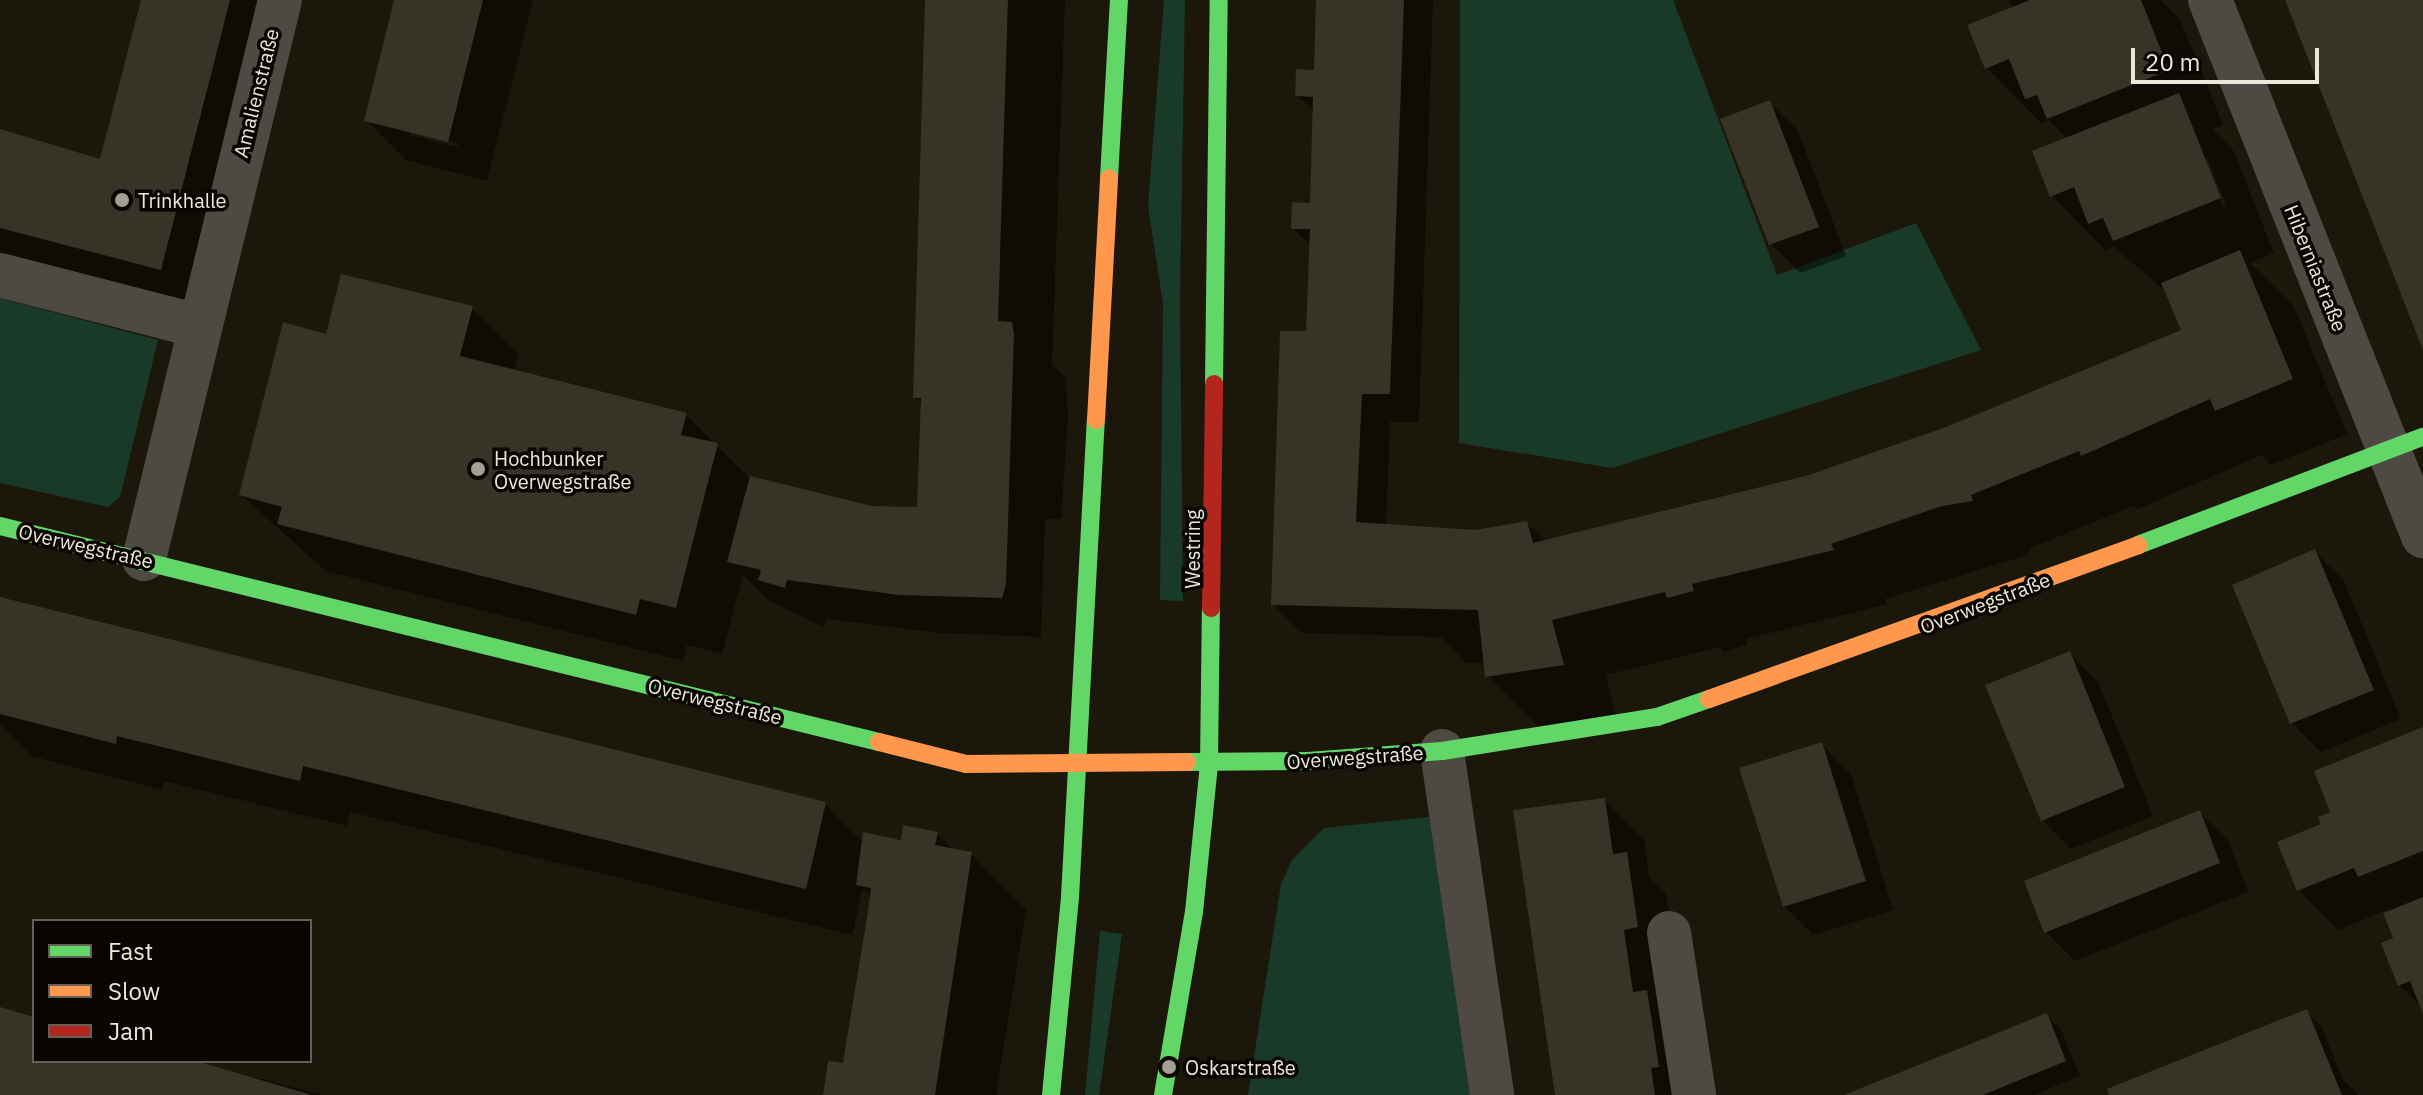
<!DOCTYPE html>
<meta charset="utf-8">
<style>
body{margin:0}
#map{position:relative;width:2423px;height:1095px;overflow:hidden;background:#1c170b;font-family:"IBM Plex Sans",sans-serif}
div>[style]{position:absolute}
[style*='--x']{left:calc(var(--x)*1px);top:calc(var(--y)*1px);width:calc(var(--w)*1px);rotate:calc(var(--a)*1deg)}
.green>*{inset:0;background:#193a28}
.shadow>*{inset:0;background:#0007}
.building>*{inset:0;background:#373326}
.street>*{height:44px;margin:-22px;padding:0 22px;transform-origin:22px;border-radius:22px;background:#4e4a43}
.fast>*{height:18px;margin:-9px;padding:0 9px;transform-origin:9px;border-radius:9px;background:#63d668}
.slow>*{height:18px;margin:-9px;padding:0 9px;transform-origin:9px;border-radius:9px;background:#ff974d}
.jam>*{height:18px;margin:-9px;padding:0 9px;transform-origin:9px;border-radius:9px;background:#b3261e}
.dots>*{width:22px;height:22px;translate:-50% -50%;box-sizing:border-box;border:4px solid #090601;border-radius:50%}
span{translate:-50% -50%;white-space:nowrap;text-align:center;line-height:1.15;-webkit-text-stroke:7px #090601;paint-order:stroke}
.street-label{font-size:20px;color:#ede8da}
.poi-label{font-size:20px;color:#ede8da}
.left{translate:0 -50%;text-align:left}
.legend{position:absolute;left:32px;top:919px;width:280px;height:144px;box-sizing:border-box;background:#090601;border:2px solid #646058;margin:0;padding:10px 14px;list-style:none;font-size:24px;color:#ede8da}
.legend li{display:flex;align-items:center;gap:16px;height:40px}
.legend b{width:40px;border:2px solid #646058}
.scale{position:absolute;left:2131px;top:48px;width:188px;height:36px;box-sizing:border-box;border:4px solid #ede8da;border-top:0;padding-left:10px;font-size:24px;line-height:28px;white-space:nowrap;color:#ede8da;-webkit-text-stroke:6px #090601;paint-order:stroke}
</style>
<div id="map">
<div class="green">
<i style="clip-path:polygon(1164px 0,1185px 0,1180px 301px,1183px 601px,1160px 600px,1163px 304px,1148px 206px)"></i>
<i style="clip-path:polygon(1460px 0,1673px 0,1777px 275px,1916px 223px,1981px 350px,1612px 468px,1459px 443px)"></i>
<i style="clip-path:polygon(0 298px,158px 340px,120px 497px,108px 507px,0 483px)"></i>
<i style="clip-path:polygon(1437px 816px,1481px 1095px,1248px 1095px,1281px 884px,1292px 860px,1324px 828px)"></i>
<i style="clip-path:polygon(1100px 931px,1122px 934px,1099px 1095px,1085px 1095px)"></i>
</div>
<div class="shadow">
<i style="clip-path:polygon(143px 0,279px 0,200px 308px,0 261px,0 131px,102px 161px)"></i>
<i style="clip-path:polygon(evenodd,396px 0,533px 0,487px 181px,406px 160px,366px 120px,396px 0,410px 131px,458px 143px,457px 147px,410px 135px,410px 131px)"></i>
<i style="clip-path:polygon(927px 0,1065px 0,1052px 365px,1066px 378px,1068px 418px,1061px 519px,1045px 519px,1041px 637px,940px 633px,826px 619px,824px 627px,769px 601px,743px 575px,722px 654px,687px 645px,683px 661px,326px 571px,241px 495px,327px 336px,472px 308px,519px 355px,514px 372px,686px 415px,749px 478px,872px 508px,919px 509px,922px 404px,915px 397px)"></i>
<i style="clip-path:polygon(evenodd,1318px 0,1433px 0,1419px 422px,1390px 422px,1386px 526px,1475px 532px,1527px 523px,1546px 542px,1810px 477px,1946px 429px,2183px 331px,2168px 293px,2114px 247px,2106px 251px,2052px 196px,2068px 139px,2049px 120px,2041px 123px,1987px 68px,2015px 8px,2007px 0,2161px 0,2180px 19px,2223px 125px,2212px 129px,2233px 150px,2274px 253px,2250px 263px,2294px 307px,2347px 434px,2271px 465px,2261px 455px,2138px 509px,2134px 506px,2030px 548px,2027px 555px,1885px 599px,1887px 604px,1746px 639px,1747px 645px,1724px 652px,1719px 647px,1606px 675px,1617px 719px,1542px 730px,1487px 676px,1486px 663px,1466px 663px,1440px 637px,1302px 633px,1273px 604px,1308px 333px,1311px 246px,1293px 228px,1312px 205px,1315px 112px,1297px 95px,1316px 72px,1318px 0,2203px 158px,2207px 158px,2227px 207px,2223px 208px,2203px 158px)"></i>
<i style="clip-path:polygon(1769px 102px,1798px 131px,1846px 256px,1800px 273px,1771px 244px)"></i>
<i style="clip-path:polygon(2315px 552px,2344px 581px,2401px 719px,2321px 752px,2292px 723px)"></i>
<i style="clip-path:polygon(0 599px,825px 804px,864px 843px,937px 834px,953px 850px,971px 854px,1026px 909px,996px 1095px,825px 1095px,844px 1065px,871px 898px,863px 889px,852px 935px,350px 812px,347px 826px,164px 781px,162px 790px,31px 756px,0 725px)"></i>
<i style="clip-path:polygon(2069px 653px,2098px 682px,2153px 816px,2071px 849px,2042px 820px)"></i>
<i style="clip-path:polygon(2423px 729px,2423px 1009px,2399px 984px,2396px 939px,2385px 911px,2338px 930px,2299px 890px,2333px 813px)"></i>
<i style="clip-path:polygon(1822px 745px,1851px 774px,1893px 910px,1813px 935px,1784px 906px)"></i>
<i style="clip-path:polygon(1604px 800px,1644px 840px,1649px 877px,1666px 894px,1696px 1095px,1557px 1095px)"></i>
<i style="clip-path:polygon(2199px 812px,2228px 841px,2248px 892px,2075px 961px,2046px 932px)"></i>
<i style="clip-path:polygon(0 1009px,34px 1020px,34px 1061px,191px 1061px,323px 1095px,0 1095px)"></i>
<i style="clip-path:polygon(2306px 1011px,2321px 1026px,2343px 1080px,2358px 1095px,2111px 1095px)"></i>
<i style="clip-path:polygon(2046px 1015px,2061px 1030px,2080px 1076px,2034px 1095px,1849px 1095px)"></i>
</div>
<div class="building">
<i style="clip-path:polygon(141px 0,230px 0,161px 270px,0 228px,0 129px,100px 159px)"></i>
<i style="clip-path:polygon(394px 0,483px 0,448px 142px,364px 121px)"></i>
<i style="clip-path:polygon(925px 0,1008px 0,998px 321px,1012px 322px,1014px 334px,1006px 584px,1002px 598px,899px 595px,787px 580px,785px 588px,758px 580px,761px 570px,727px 562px,750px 476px,872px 506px,917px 507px,921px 398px,913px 398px)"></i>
<i style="clip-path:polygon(1316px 0,1404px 0,1390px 394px,1362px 394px,1356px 522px,1475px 530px,1527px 521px,1533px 543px,1809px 475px,1946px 427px,2181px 330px,2161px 283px,2240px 250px,2293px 379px,2215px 411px,2210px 399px,2081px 456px,2079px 451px,1971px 495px,1973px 501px,1942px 506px,1831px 544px,1834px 550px,1692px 584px,1694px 591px,1667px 598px,1665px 592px,1552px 620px,1564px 665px,1485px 677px,1478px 610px,1271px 605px,1280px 331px,1306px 331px,1310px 229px,1291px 229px,1292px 202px,1310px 203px,1313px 97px,1295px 96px,1296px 69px,1314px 70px)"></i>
<i style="clip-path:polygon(2030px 0,2141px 0,2169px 70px,2047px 119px,2037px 95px,2025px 99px,2009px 59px,1985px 69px,1967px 25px)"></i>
<i style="clip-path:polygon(2285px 0,2423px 0,2423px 350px,2317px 81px)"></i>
<i style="clip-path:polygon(2179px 93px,2221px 198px,2113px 241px,2103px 218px,2088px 224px,2074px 187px,2050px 197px,2032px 151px)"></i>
<i style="clip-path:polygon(1770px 100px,1819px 227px,1769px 245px,1720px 119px)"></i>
<i style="clip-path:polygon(341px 274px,473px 306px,460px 356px,687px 413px,681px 435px,718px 443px,676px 608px,640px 599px,636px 615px,277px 524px,282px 507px,239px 495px,283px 322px,326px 334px)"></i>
<i style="clip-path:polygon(2315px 549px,2374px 690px,2290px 724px,2232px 585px)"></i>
<i style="clip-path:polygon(0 597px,826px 802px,806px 889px,303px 766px,300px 781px,117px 736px,116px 744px,0 714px)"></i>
<i style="clip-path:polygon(2070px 651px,2125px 787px,2041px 821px,1985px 685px)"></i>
<i style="clip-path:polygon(2423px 727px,2423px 851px,2358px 877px,2354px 868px,2297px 891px,2277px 842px,2321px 824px,2318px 817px,2330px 812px,2314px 771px)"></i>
<i style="clip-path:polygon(1822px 742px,1866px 881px,1783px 907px,1739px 768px)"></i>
<i style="clip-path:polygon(1605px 798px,1613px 854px,1627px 852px,1638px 927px,1624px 930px,1633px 992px,1647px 990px,1659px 1067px,1651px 1068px,1655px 1095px,1555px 1095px,1513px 810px)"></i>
<i style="clip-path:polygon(2200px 810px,2220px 863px,2044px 933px,2024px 881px)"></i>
<i style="clip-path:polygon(903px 825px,938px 832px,935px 845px,972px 852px,935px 1095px,823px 1095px,828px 1061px,843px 1063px,868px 911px,871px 888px,856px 885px,863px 832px,901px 840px)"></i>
<i style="clip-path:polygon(2423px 897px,2423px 1014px,2410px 981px,2398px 986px,2381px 943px,2393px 938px,2383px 913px)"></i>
<i style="clip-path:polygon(0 1007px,34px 1017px,34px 1061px,196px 1061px,312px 1095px,0 1095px)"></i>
<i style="clip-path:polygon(2307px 1009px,2342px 1095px,2109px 1095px,2107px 1089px)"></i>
<i style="clip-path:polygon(2047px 1013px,2066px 1061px,1983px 1095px,1844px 1095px)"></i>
</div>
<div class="street">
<i style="--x:2210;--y:0;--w:577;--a:68.33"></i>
<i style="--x:0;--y:275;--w:204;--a:14.4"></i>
<i style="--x:144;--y:559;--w:575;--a:-76.33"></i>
<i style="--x:1442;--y:751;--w:348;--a:81.7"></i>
<i style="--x:1669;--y:933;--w:164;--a:81.2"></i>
</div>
<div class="fast">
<i style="--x:1109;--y:178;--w:178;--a:-86.8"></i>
<i style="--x:1214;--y:384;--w:384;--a:-89.3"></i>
<i style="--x:0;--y:526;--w:905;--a:13.81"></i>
<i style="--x:2138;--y:545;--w:305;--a:-20.8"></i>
<i style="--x:1187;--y:762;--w:121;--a:-0.5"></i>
<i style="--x:1308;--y:761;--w:134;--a:-4.3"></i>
<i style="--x:1442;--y:751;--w:218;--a:-9"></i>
<i style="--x:1657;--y:717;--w:55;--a:-19.1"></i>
<i style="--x:1051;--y:1095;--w:199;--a:-84.5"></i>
<i style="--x:1070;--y:897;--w:478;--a:-86.9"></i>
<i style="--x:1163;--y:1095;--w:186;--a:-80.4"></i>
<i style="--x:1194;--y:912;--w:149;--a:-84.2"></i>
<i style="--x:1209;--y:764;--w:156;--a:-89.3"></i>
</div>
<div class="slow">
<i style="--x:1096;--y:420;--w:242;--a:-86.9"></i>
<i style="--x:1709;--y:699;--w:456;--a:-19.7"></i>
<i style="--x:879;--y:742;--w:90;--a:14.2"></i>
<i style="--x:966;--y:764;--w:221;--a:-0.5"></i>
</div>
<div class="jam">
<i style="--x:1211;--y:608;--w:224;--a:-89.2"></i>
</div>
<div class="dots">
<i style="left:122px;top:200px;background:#a49f92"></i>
<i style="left:478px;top:469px;background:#a49f92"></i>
<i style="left:1169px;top:1067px;background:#a49f92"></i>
</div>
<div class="street-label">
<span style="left:256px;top:93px;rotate:-76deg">Amalienstraße</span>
<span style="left:2316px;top:268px;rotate:68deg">Hiberniastraße</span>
<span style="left:86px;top:546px;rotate:13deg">Overwegstraße</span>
<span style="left:1192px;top:549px;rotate:-90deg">Westring</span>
<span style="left:1985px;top:603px;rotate:-21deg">Overwegstraße</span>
<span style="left:715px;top:701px;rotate:14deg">Overwegstraße</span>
<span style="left:1355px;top:757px;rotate:-4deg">Overwegstraße</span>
</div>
<div class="poi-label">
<span class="left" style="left:138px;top:200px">Trinkhalle</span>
<span class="left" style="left:494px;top:470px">Hochbunker<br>Overwegstraße</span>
<span class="left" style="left:1185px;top:1067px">Oskarstraße</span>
</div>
<ul class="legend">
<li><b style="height:10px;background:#63d668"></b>Fast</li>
<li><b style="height:10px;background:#ff974d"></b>Slow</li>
<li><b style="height:10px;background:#b3261e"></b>Jam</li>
</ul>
<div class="scale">20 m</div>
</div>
